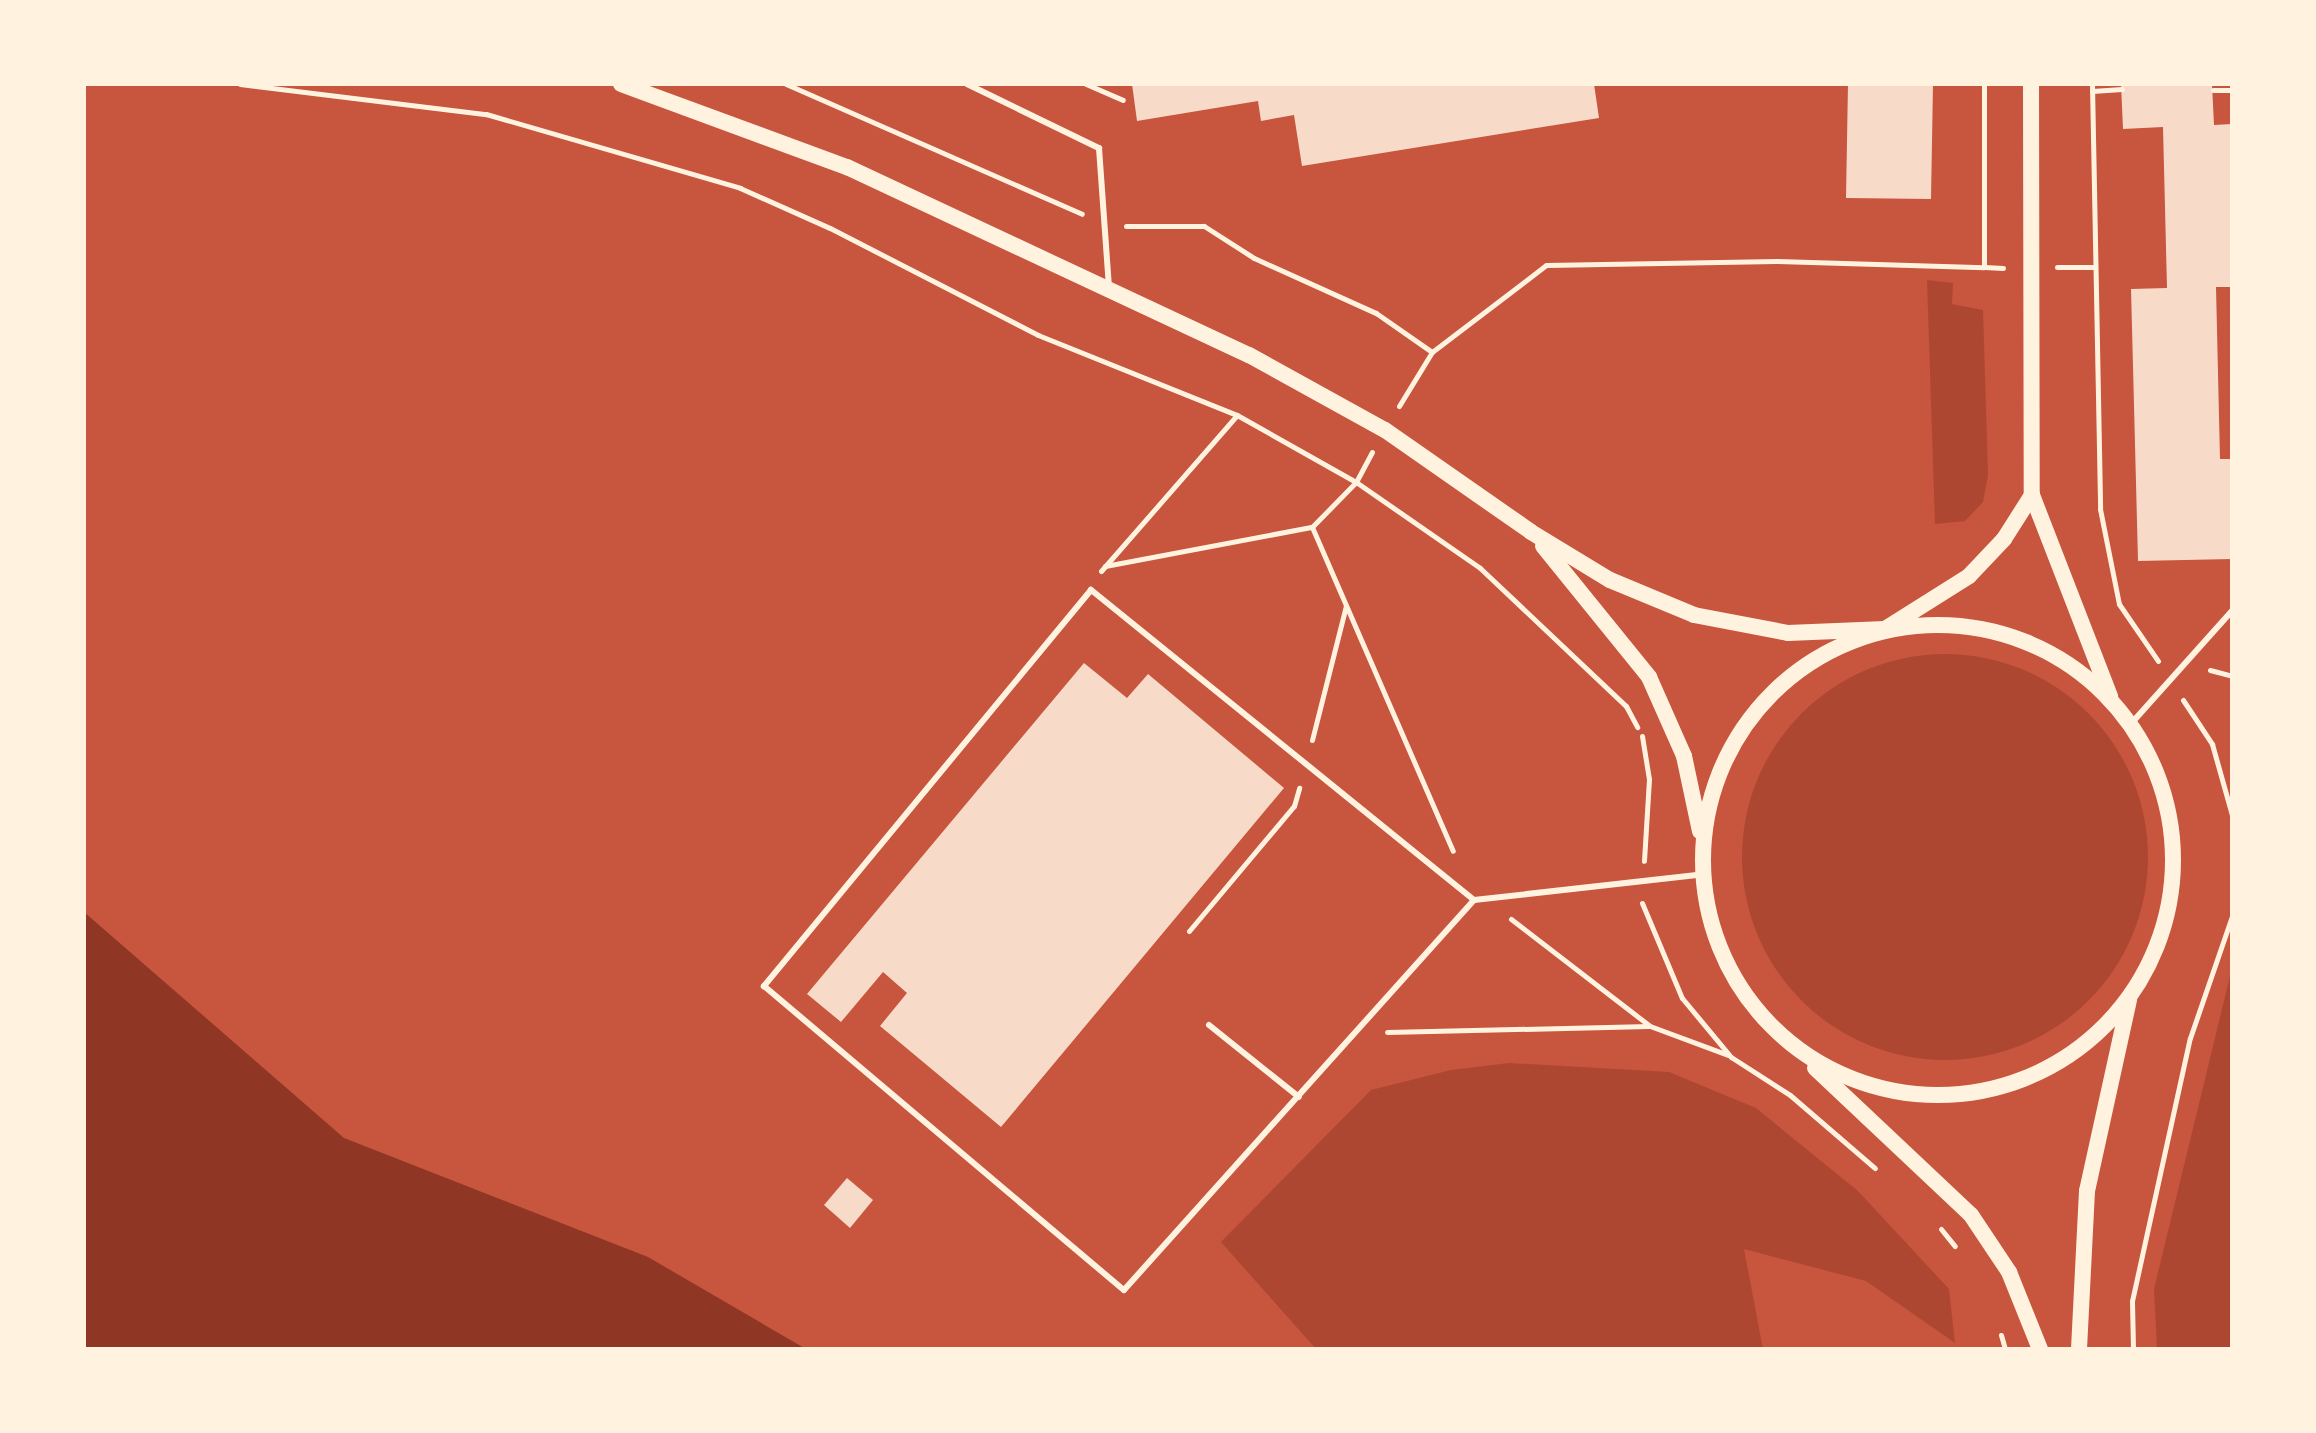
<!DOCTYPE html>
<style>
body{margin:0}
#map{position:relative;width:2316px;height:1433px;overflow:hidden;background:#c8553d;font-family:"Alegreya Sans",sans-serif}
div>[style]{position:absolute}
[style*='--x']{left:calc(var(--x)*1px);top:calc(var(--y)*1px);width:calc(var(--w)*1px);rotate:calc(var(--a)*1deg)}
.green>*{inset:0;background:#ae4732}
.round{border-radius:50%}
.water>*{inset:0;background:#8f3625}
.building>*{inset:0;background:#f7dbc8}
.path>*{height:5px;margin:-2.5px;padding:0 2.5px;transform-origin:2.5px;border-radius:2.5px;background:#fff3e0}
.service>*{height:6px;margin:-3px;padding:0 3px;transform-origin:3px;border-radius:3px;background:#fff3e0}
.secondary>*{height:16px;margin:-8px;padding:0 8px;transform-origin:8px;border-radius:8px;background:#fff3e0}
.secondary>.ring{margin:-8px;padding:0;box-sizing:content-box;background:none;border:16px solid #fff3e0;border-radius:50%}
span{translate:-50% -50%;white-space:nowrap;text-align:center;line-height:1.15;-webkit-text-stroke:8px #fff3e0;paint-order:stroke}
.frame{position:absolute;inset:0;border:86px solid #fff3e0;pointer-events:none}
</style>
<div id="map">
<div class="green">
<i style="clip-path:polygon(1927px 280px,1953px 283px,1952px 304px,1983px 310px,1988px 475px,1983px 502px,1965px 521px,1935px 524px)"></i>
<i class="round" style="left:1742px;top:654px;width:406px;height:406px"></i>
<i style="clip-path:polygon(2232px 968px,2232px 1349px,2157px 1349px,2154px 1289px)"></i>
<i style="clip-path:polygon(1509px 1063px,1669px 1072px,1756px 1108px,1858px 1191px,1949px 1289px,1955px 1343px,1866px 1281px,1744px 1249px,1763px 1349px,1316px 1349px,1221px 1242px,1371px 1090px,1451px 1070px)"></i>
</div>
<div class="water">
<i style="clip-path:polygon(84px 912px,344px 1138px,648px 1257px,806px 1349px,84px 1349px)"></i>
</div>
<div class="building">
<i style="clip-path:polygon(1132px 84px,1594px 84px,1599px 118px,1302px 166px,1294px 115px,1261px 121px,1258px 101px,1137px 121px)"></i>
<i style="clip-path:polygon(1848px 84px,1933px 84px,1931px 199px,1846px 198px)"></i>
<i style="clip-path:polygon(2121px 84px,2212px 84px,2214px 125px,2232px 124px,2232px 287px,2216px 287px,2220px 459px,2232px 459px,2232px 559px,2138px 561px,2131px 289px,2167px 288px,2163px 127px,2123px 129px)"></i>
<i style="clip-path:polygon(1084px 663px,1127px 698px,1148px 674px,1284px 788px,1001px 1127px,880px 1026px,907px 993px,883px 972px,841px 1022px,807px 994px)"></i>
<i style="clip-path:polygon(847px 1178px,873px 1200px,850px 1228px,824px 1205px)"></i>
</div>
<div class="path">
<i style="--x:240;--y:84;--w:248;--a:7"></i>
<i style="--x:486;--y:114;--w:265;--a:16.2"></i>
<i style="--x:740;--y:188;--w:98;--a:24"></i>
<i style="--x:830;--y:228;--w:234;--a:27.2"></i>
<i style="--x:1038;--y:335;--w:214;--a:21.9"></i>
<i style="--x:1237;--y:415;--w:137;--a:29.4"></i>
<i style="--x:1356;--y:482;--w:151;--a:34.7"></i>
<i style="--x:1480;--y:568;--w:201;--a:43.4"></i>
<i style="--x:1626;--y:706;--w:24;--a:62"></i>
<i style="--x:786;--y:84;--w:323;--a:23.7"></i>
<i style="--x:1086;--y:84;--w:40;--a:23.4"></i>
<i style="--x:2092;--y:84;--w:425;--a:88.9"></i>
<i style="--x:2100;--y:509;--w:97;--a:78.7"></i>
<i style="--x:2119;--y:604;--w:69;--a:55.6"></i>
<i style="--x:2213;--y:90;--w:19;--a:0"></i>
<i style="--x:2092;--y:91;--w:30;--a:-4"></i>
<i style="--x:1126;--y:226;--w:78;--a:0"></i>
<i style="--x:1204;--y:226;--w:59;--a:32.6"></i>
<i style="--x:1254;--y:258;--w:134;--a:24.3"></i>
<i style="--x:1376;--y:313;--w:68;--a:34.9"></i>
<i style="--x:1432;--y:352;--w:143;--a:-37.3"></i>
<i style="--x:1546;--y:265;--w:231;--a:-1"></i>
<i style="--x:1777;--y:261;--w:207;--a:1.7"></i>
<i style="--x:1984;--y:267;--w:183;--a:-90"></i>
<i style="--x:1984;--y:267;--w:19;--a:3"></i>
<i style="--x:2057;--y:267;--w:36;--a:0"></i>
<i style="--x:1399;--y:406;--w:63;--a:-58.6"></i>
<i style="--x:1372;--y:452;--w:34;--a:118"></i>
<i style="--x:1356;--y:482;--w:63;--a:134.4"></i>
<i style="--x:1312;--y:527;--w:353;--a:66.5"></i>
<i style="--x:1105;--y:566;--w:211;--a:-10.7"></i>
<i style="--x:1101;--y:571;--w:207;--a:-48.9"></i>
<i style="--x:2210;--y:670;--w:23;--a:15"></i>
<i style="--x:2183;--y:700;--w:53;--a:56.6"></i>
<i style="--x:2212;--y:744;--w:74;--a:74.3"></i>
<i style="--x:1642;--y:736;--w:44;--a:80.8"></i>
<i style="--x:1649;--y:779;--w:82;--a:93.5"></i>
<i style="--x:1312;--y:740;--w:138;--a:-75.8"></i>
<i style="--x:1642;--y:903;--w:103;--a:67.2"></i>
<i style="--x:1682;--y:998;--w:77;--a:50.3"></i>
<i style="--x:1731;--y:1057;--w:70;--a:32.8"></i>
<i style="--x:1790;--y:1095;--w:112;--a:40.7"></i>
<i style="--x:1511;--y:919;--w:175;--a:37.6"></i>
<i style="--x:1650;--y:1026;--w:83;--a:20.4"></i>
<i style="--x:1189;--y:931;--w:163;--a:-50"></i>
<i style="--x:1294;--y:806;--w:19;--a:-74"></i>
<i style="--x:1387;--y:1032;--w:262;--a:-1.3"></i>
<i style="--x:1941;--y:1229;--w:22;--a:51"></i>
<i style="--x:2001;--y:1335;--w:15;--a:74"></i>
<i style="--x:2133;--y:1349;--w:48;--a:-91.2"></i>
<i style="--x:2132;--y:1301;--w:269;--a:-77.6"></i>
<i style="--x:2190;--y:1038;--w:129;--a:-71"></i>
</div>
<div class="service">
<i style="--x:967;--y:84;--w:147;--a:25.9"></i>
<i style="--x:1099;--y:148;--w:139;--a:85.9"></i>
<i style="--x:2129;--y:726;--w:154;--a:-48.2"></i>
<i style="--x:1474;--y:900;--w:493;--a:-141"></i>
<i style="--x:1091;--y:590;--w:514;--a:129.55"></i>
<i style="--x:764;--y:986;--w:471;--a:40.2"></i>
<i style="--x:1124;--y:1290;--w:524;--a:-48.09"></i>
<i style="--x:1474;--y:900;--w:231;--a:-6.4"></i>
<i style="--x:1209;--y:1025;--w:115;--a:38.7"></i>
</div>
<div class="secondary">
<i style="--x:621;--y:84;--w:241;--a:20.2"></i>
<i style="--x:847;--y:167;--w:444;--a:25.1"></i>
<i style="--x:1249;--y:355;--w:155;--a:28.9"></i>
<i style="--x:1385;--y:430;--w:178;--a:34.9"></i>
<i style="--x:1531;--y:532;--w:92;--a:31.3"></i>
<i style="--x:1610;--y:580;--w:91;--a:22.6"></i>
<i style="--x:1694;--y:615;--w:96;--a:10.8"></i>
<i style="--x:1788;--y:633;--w:97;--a:-2.4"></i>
<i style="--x:1885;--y:629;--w:99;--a:-32.2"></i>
<i style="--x:1969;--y:576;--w:51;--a:-46.6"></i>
<i style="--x:2004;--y:539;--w:52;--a:-57.5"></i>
<i style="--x:2031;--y:84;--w:411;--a:89.9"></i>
<i style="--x:2032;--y:495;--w:216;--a:68.8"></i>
<i style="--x:1543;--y:546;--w:169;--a:51"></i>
<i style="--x:1649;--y:677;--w:86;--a:66.1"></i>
<i style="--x:1684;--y:756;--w:77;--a:78"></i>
<i class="ring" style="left:1703px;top:625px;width:454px;height:454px"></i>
<i style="--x:1815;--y:1068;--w:214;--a:43.3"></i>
<i style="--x:1971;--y:1215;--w:69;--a:56.3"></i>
<i style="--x:2009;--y:1272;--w:83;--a:68.1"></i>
<i style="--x:2079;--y:1349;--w:158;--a:-87.1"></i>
<i style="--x:2087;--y:1191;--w:196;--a:-77.6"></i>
</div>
<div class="frame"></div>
</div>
